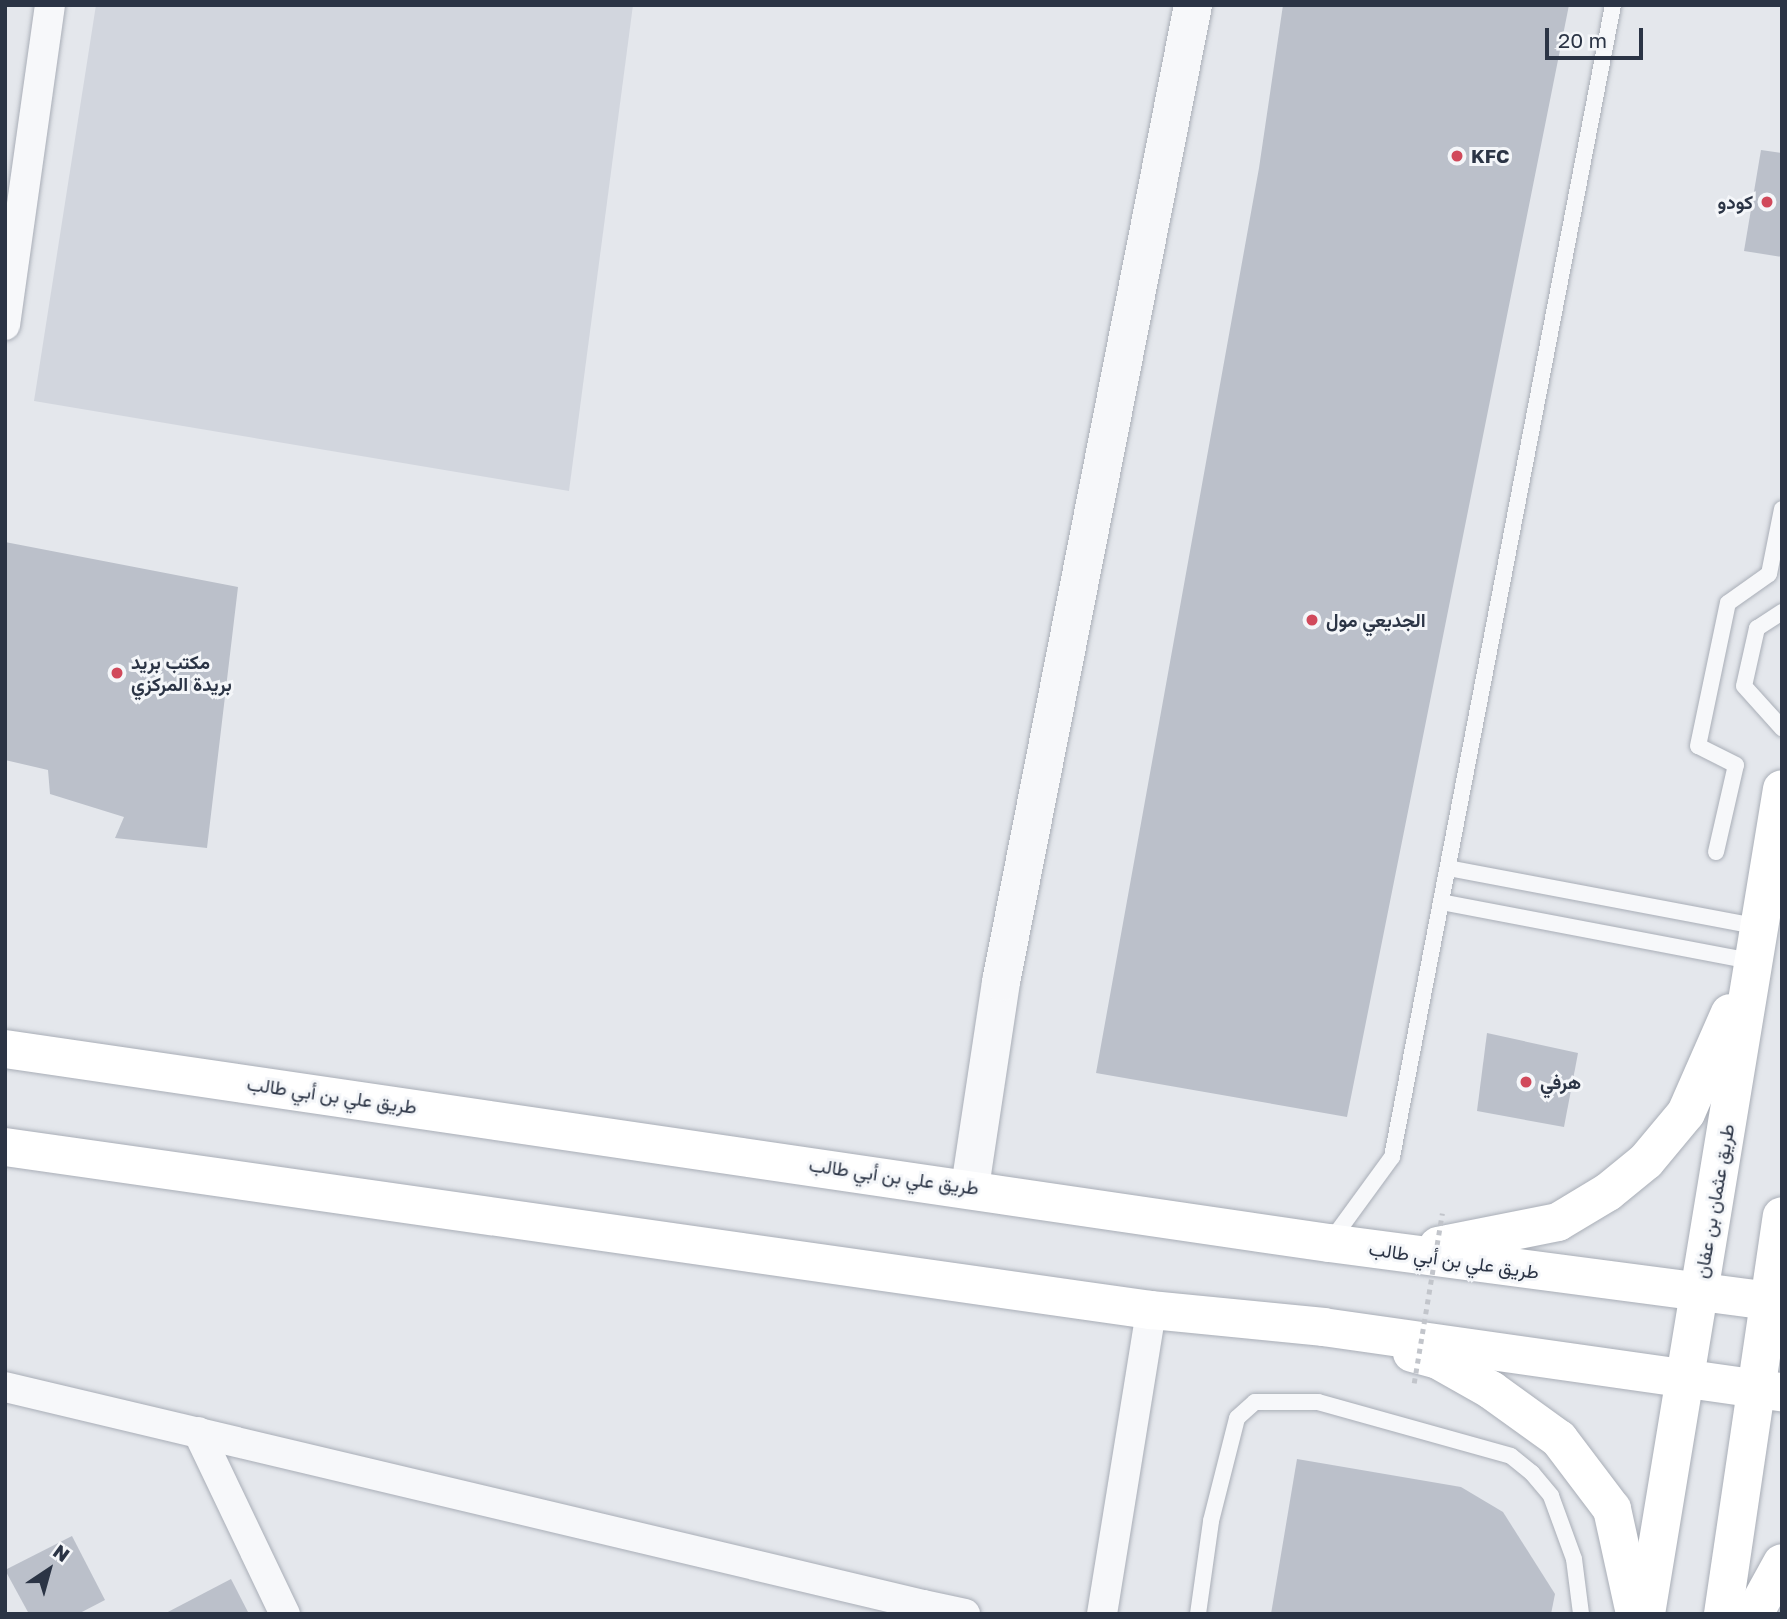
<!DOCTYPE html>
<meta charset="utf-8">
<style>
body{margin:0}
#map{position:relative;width:1787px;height:1619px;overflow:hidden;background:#e4e7ec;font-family:"Golos Text",Vazirmatn,sans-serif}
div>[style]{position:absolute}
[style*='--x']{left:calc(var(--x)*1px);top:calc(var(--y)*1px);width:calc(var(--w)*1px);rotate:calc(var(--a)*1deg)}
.built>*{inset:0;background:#d2d6de}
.building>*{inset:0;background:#bbc0ca}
.roads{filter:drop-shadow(0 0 2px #a9aeb7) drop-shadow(0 0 2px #a9aeb7)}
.service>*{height:16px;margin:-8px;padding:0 8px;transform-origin:8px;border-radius:8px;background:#f7f8fa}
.minor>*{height:30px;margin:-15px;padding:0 15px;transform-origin:15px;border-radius:15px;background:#f7f8fa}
.tertiary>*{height:38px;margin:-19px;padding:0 19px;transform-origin:19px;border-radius:19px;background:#f7f8fa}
.secondary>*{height:38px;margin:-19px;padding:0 19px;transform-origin:19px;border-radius:19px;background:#fff}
.path-bridge>*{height:4.5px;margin-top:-2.25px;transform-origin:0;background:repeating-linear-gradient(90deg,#c2c5cb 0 5px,transparent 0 10px)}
.dots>*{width:19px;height:19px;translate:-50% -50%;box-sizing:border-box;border:4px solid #f4f6f9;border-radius:50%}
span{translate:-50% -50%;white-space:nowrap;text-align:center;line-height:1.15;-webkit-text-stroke:6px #f4f6f9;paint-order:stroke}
.poi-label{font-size:19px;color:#2b3445;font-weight:700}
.left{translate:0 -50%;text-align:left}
.right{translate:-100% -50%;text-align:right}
.street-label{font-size:19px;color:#2b3445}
.frame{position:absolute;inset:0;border:7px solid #2b3445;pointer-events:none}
.north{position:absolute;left:14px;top:1535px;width:70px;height:70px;-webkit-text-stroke:5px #f4f6f9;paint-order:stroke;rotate:36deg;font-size:19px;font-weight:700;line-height:28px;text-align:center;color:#2b3445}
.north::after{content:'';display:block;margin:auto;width:24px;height:32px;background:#2b3445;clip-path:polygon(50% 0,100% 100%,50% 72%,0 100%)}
.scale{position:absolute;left:1545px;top:28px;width:98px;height:32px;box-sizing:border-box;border:4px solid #2b3445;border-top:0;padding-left:9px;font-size:21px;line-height:24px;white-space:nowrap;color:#2b3445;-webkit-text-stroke:5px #f4f6f9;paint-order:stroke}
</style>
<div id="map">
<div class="built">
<i style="clip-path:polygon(96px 5px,633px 5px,569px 491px,34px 401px)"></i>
</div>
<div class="building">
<i style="clip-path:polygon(1283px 5px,1569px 5px,1347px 1117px,1096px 1073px,1259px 168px)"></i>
<i style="clip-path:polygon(1761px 150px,1782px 153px,1782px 257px,1744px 251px)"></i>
<i style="clip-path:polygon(5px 542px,238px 587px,207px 848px,115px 838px,124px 817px,50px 794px,48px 770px,5px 760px)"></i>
<i style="clip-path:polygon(1487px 1033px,1578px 1053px,1564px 1127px,1477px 1111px)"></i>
<i style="clip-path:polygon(1297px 1459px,1461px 1487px,1503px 1512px,1555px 1594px,1551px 1614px,1271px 1614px)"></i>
<i style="clip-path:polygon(72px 1536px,105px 1600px,78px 1614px,29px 1614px,5px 1570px)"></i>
<i style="clip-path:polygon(231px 1579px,249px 1614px,164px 1614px)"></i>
</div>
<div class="roads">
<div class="service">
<i style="--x:1782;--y:612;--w:30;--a:147"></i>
<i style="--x:1757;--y:628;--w:59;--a:102.6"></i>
<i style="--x:1744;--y:686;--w:57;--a:47.9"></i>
<i style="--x:1716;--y:852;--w:89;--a:-77.1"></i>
<i style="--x:1736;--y:765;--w:42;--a:-153.4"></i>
<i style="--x:1698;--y:746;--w:146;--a:-78.2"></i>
<i style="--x:1728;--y:603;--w:50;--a:-35.3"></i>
<i style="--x:1769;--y:574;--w:66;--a:-78.7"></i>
<i style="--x:1448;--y:868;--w:317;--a:10.7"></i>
<i style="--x:1441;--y:902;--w:320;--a:10.8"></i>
<i style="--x:1330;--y:1242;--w:105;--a:-53.9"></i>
<i style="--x:1392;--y:1157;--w:1173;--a:-79.14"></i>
<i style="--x:1198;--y:1614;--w:94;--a:-82"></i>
<i style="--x:1211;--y:1521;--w:106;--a:-75.8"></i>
<i style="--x:1237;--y:1418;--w:24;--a:-42"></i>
<i style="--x:1255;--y:1402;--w:63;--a:0"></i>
<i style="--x:1318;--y:1402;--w:200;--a:15.6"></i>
<i style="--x:1511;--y:1456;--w:27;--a:39"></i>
<i style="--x:1532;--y:1473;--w:30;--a:50"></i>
<i style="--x:1551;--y:1496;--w:67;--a:69.9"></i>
<i style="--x:1574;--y:1559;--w:55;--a:82.7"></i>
</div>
<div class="minor">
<i style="--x:5;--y:325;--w:323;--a:-82"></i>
<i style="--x:5;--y:1387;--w:944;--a:13.36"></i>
<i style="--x:198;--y:1432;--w:202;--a:64.5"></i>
<i style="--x:918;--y:1614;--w:10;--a:-61"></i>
<i style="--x:923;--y:1605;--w:43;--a:12.1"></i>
<i style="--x:1102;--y:1614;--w:308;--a:-80.8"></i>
</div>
<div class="tertiary">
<i style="--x:970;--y:1187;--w:207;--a:-81.4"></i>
<i style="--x:1001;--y:982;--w:996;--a:-78.88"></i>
</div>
<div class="secondary">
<i style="--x:5;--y:1049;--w:1338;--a:8.34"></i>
<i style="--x:1329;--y:1243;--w:457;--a:7.5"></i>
<i style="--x:5;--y:1147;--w:1158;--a:8.1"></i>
<i style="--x:1151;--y:1310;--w:173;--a:5.6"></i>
<i style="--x:1323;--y:1327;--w:464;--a:8.1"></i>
<i style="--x:1438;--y:1246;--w:122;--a:-11.3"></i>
<i style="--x:1558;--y:1222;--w:58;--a:-31"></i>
<i style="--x:1608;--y:1192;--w:49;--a:-39.2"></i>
<i style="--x:1646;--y:1161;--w:62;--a:-50.2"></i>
<i style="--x:1686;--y:1113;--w:109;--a:-66.3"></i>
<i style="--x:1412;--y:1353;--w:27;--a:15"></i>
<i style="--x:1438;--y:1360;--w:61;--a:29.5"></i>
<i style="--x:1491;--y:1390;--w:84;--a:35.8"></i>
<i style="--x:1559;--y:1439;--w:88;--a:52.9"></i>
<i style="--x:1612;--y:1509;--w:107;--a:77.6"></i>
<i style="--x:1646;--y:1614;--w:836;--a:-80.64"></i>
<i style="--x:1723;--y:1614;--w:402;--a:-81.6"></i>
<i style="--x:1754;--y:1614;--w:58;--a:-61.2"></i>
</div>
</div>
<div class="path-bridge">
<i style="--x:1414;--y:1383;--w:172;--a:-80.6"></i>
</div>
<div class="dots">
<i style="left:1457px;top:156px;background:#d1495b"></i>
<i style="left:1767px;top:202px;background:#d1495b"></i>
<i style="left:1312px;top:620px;background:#d1495b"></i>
<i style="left:117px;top:673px;background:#d1495b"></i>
<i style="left:1526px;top:1082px;background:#d1495b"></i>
</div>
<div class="poi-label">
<span class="left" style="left:1471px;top:156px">KFC</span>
<span class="right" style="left:1753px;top:202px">كودو</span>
<span class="left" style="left:1326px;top:620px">الجديعي مول</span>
<span class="left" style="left:131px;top:673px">مكتب بريد<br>بريدة المركزي</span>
<span class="left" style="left:1540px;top:1082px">هرفي</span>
</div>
<div class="street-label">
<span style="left:332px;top:1095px;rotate:8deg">طريق علي بن أبي طالب</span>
<span style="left:894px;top:1176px;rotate:8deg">طريق علي بن أبي طالب</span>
<span style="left:1714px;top:1201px;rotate:-80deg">طريق عثمان بن عفان</span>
<span style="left:1454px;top:1260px;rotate:8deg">طريق علي بن أبي طالب</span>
</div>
<div class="frame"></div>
<div class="north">N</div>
<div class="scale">20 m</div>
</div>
